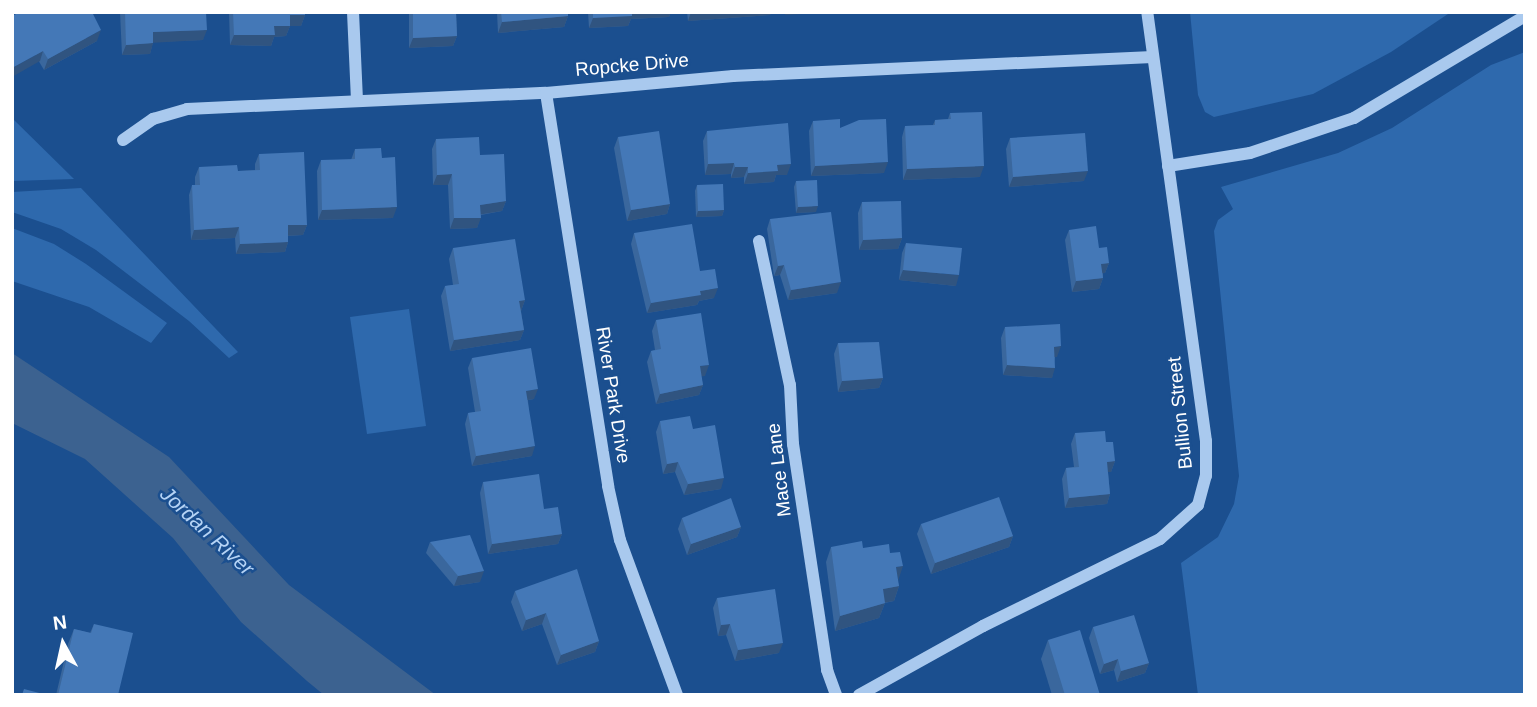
<!DOCTYPE html>
<style>
body{margin:0}
#map{position:relative;width:1537px;height:707px;overflow:hidden;background:#1b4f8f;font-family:Helvetica,sans-serif}
div>[style]{position:absolute}
[style*='--x']{left:calc(var(--x)*1px);top:calc(var(--y)*1px);width:calc(var(--w)*1px);rotate:calc(var(--a)*1deg)}
.green>*{inset:0;background:#2e69ad}
.water>*{inset:0;background:#3c6290}
.minor>*{height:12px;margin:-6px;padding:0 6px;transform-origin:6px;border-radius:6px;background:#a9c9ee}
.wall>*{inset:0;background:#3a679d}
.shaded-wall>*{inset:0;background:#305480}
.building>*{inset:0;background:#4478b7}
span{translate:-50% -50%;white-space:nowrap;text-align:center;line-height:1.15;-webkit-text-stroke:5px #1b4f8f;paint-order:stroke}
.street-label{font-size:19px;color:#fff}
.water-label{font-size:21px;color:#b5d3f5;font-style:italic}
.frame{position:absolute;inset:0;border:14px solid #fff;pointer-events:none}
.north{position:absolute;left:28px;top:609px;width:70px;height:70px;-webkit-text-stroke:5px #1b4f8f;paint-order:stroke;rotate:352deg;font-size:19px;font-weight:700;line-height:28px;text-align:center;color:#fff}
.north::after{content:'';display:block;margin:auto;width:24px;height:32px;background:#fff;clip-path:polygon(50% 0,100% 100%,50% 72%,0 100%)}
</style>
<div id="map">
<div class="green">
<i style="clip-path:polygon(1190px 12px,1451px 12px,1391px 52px,1313px 94px,1214px 117px,1205px 112px,1198px 95px)"></i>
<i style="clip-path:polygon(1525px 52px,1525px 695px,1198px 695px,1181px 563px,1218px 537px,1234px 504px,1239px 476px,1214px 231px,1218px 220px,1233px 209px,1221px 187px,1338px 153px,1392px 128px,1491px 65px)"></i>
<i style="clip-path:polygon(12px 118px,74px 179px,12px 181px)"></i>
<i style="clip-path:polygon(81px 188px,238px 352px,229px 358px,189px 321px,96px 250px,61px 229px,12px 212px,12px 192px)"></i>
<i style="clip-path:polygon(12px 228px,54px 244px,86px 264px,167px 323px,151px 343px,89px 307px,12px 281px)"></i>
<i style="clip-path:polygon(409px 309px,426px 426px,367px 434px,350px 317px)"></i>
</div>
<div class="water">
<i style="clip-path:polygon(12px 353px,169px 457px,289px 585px,436px 695px,324px 695px,307px 681px,241px 622px,173px 538px,85px 459px,12px 423px)"></i>
</div>
<div class="minor">
<i style="--x:353;--y:12;--w:89;--a:87.4"></i>
<i style="--x:546;--y:93;--w:398;--a:81"></i>
<i style="--x:608;--y:486;--w:55;--a:77.5"></i>
<i style="--x:620;--y:540;--w:165;--a:69.8"></i>
<i style="--x:123;--y:140;--w:37;--a:-35"></i>
<i style="--x:153;--y:119;--w:35;--a:-16"></i>
<i style="--x:187;--y:109;--w:359;--a:-2.6"></i>
<i style="--x:546;--y:93;--w:188;--a:-5.2"></i>
<i style="--x:733;--y:76;--w:420;--a:-2.6"></i>
<i style="--x:1168;--y:166;--w:83;--a:-9"></i>
<i style="--x:1250;--y:153;--w:110;--a:-18.6"></i>
<i style="--x:1354;--y:118;--w:199;--a:-30.8"></i>
<i style="--x:759;--y:241;--w:147;--a:77.9"></i>
<i style="--x:790;--y:385;--w:59;--a:87.1"></i>
<i style="--x:793;--y:444;--w:229;--a:81.4"></i>
<i style="--x:827;--y:670;--w:27;--a:70"></i>
<i style="--x:859;--y:695;--w:142;--a:-29.1"></i>
<i style="--x:983;--y:626;--w:197;--a:-26.2"></i>
<i style="--x:1160;--y:539;--w:51;--a:-41.8"></i>
<i style="--x:1198;--y:505;--w:30;--a:-75"></i>
<i style="--x:1206;--y:476;--w:35;--a:-90"></i>
<i style="--x:1206;--y:441;--w:433;--a:-97.8"></i>
</div>
<div class="wall">
<i style="clip-path:polygon(120px 12px,206px 12px,203px 40px,153px 42px,150px 54px,122px 55px)"></i>
<i style="clip-path:polygon(229px 12px,305px 12px,305px 15px,301px 26px,290px 26px,286px 36px,274px 37px,271px 46px,230px 45px)"></i>
<i style="clip-path:polygon(409px 12px,456px 12px,457px 36px,453px 46px,409px 48px)"></i>
<i style="clip-path:polygon(497px 12px,568px 12px,568px 16px,564px 27px,498px 33px)"></i>
<i style="clip-path:polygon(588px 12px,671px 12px,669px 17px,631px 19px,628px 26px,589px 28px)"></i>
<i style="clip-path:polygon(687px 12px,771px 12px,770px 15px,688px 21px)"></i>
<i style="clip-path:polygon(12px 16px,97px 41px,44px 70px)"></i>
<i style="clip-path:polygon(950px 113px,980px 177px,903px 180px,902px 137px,905px 126px,933px 125px,935px 120px,948px 119px)"></i>
<i style="clip-path:polygon(813px 121px,840px 128px,884px 173px,811px 176px,809px 131px)"></i>
<i style="clip-path:polygon(707px 131px,787px 175px,776px 175px,774px 182px,744px 184px,744px 177px,731px 178px,731px 174px,705px 175px,703px 141px)"></i>
<i style="clip-path:polygon(618px 137px,670px 204px,667px 214px,627px 221px,614px 148px)"></i>
<i style="clip-path:polygon(1010px 138px,1084px 181px,1009px 187px,1006px 149px)"></i>
<i style="clip-path:polygon(436px 139px,480px 155px,506px 201px,502px 211px,481px 215px,477px 228px,450px 229px,448px 185px,433px 185px,432px 149px)"></i>
<i style="clip-path:polygon(355px 149px,382px 158px,393px 218px,318px 220px,317px 171px,321px 160px,351px 160px)"></i>
<i style="clip-path:polygon(259px 154px,307px 225px,303px 235px,288px 236px,288px 242px,285px 252px,236px 254px,235px 238px,191px 240px,189px 195px,192px 185px,195px 185px,195px 177px,199px 167px,238px 171px,255px 170px,255px 164px)"></i>
<i style="clip-path:polygon(796px 181px,816px 212px,796px 213px,794px 187px)"></i>
<i style="clip-path:polygon(697px 185px,724px 210px,722px 216px,696px 217px,695px 191px)"></i>
<i style="clip-path:polygon(862px 202px,902px 238px,898px 249px,859px 250px,858px 213px)"></i>
<i style="clip-path:polygon(770px 219px,837px 293px,788px 300px,780px 275px,774px 276px,767px 229px)"></i>
<i style="clip-path:polygon(1069px 230px,1099px 248px,1109px 263px,1105px 273px,1103px 273px,1103px 278px,1099px 289px,1072px 292px,1065px 240px)"></i>
<i style="clip-path:polygon(634px 233px,700px 271px,714px 298px,699px 301px,697px 305px,647px 313px,631px 244px)"></i>
<i style="clip-path:polygon(906px 243px,956px 286px,899px 280px,902px 253px)"></i>
<i style="clip-path:polygon(453px 248px,525px 300px,521px 311px,524px 330px,520px 340px,450px 351px,441px 296px,445px 286px,453px 285px,449px 259px)"></i>
<i style="clip-path:polygon(656px 320px,705px 376px,701px 376px,703px 385px,699px 395px,656px 404px,647px 362px,651px 351px,655px 350px,652px 331px)"></i>
<i style="clip-path:polygon(1005px 327px,1057px 357px,1055px 357px,1052px 378px,1003px 375px,1001px 338px)"></i>
<i style="clip-path:polygon(838px 343px,883px 378px,879px 388px,838px 392px,834px 354px)"></i>
<i style="clip-path:polygon(472px 358px,534px 399px,528px 400px,532px 456px,472px 466px,465px 424px,468px 413px,475px 412px,468px 368px)"></i>
<i style="clip-path:polygon(660px 421px,693px 429px,721px 489px,684px 495px,675px 472px,663px 474px,656px 432px)"></i>
<i style="clip-path:polygon(1075px 433px,1106px 442px,1115px 461px,1111px 472px,1108px 472px,1110px 494px,1107px 504px,1065px 508px,1062px 479px,1066px 468px,1074px 467px,1071px 444px)"></i>
<i style="clip-path:polygon(483px 482px,544px 509px,562px 534px,558px 544px,488px 554px,480px 493px)"></i>
<i style="clip-path:polygon(682px 518px,741px 527px,737px 537px,687px 555px,678px 529px)"></i>
<i style="clip-path:polygon(921px 524px,1013px 536px,1009px 547px,931px 574px,917px 534px)"></i>
<i style="clip-path:polygon(430px 542px,480px 582px,454px 586px,426px 553px)"></i>
<i style="clip-path:polygon(831px 547px,863px 548px,890px 553px,899px 586px,894px 601px,885px 603px,879px 618px,835px 631px,826px 562px)"></i>
<i style="clip-path:polygon(515px 591px,599px 641px,595px 652px,557px 665px,542px 624px,522px 631px,511px 602px)"></i>
<i style="clip-path:polygon(717px 598px,779px 653px,735px 661px,726px 635px,718px 636px,713px 608px)"></i>
<i style="clip-path:polygon(94px 624px,118px 695px,56px 695px,68px 644px,74px 629px,90px 633px)"></i>
<i style="clip-path:polygon(1093px 627px,1149px 663px,1145px 673px,1117px 682px,1114px 670px,1100px 674px,1089px 638px)"></i>
<i style="clip-path:polygon(1048px 640px,1100px 695px,1052px 695px,1041px 659px)"></i>
</div>
<div class="shaded-wall">
<i style="clip-path:polygon(630px 12px,671px 12px,669px 17px,631px 19px,628px 26px,589px 28px,593px 18px)"></i>
<i style="clip-path:polygon(691px 12px,771px 12px,770px 15px,688px 21px)"></i>
<i style="clip-path:polygon(786px 12px,837px 12px,785px 15px)"></i>
<i style="clip-path:polygon(290px 15px,305px 15px,301px 26px,290px 26px,286px 36px,274px 37px,271px 46px,230px 45px,234px 35px,274px 26px)"></i>
<i style="clip-path:polygon(568px 16px,564px 27px,498px 33px,502px 22px)"></i>
<i style="clip-path:polygon(101px 30px,97px 41px,44px 70px,48px 59px)"></i>
<i style="clip-path:polygon(207px 30px,203px 40px,149px 43px,153px 32px)"></i>
<i style="clip-path:polygon(457px 36px,453px 46px,409px 48px,413px 38px)"></i>
<i style="clip-path:polygon(153px 43px,150px 54px,122px 55px,126px 45px)"></i>
<i style="clip-path:polygon(43px 51px,40px 61px,12px 77px,12px 68px)"></i>
<i style="clip-path:polygon(888px 162px,884px 173px,811px 176px,815px 166px)"></i>
<i style="clip-path:polygon(734px 163px,731px 174px,705px 175px,708px 164px)"></i>
<i style="clip-path:polygon(791px 164px,787px 175px,776px 175px,774px 182px,744px 184px,748px 173px,777px 165px)"></i>
<i style="clip-path:polygon(984px 166px,980px 177px,903px 180px,907px 169px)"></i>
<i style="clip-path:polygon(735px 167px,748px 167px,744px 177px,731px 178px)"></i>
<i style="clip-path:polygon(1088px 171px,1084px 181px,1009px 187px,1013px 177px)"></i>
<i style="clip-path:polygon(452px 174px,448px 185px,433px 185px,437px 175px)"></i>
<i style="clip-path:polygon(506px 201px,502px 211px,477px 215px,480px 205px)"></i>
<i style="clip-path:polygon(670px 204px,667px 214px,627px 221px,631px 210px)"></i>
<i style="clip-path:polygon(818px 206px,816px 212px,796px 213px,798px 207px)"></i>
<i style="clip-path:polygon(397px 207px,393px 218px,318px 220px,322px 210px)"></i>
<i style="clip-path:polygon(724px 210px,722px 216px,696px 217px,698px 211px)"></i>
<i style="clip-path:polygon(454px 218px,481px 218px,477px 228px,450px 229px)"></i>
<i style="clip-path:polygon(288px 225px,307px 225px,303px 235px,284px 236px)"></i>
<i style="clip-path:polygon(239px 227px,235px 238px,191px 240px,194px 230px)"></i>
<i style="clip-path:polygon(902px 238px,898px 249px,859px 250px,863px 240px)"></i>
<i style="clip-path:polygon(288px 242px,285px 252px,236px 254px,240px 244px)"></i>
<i style="clip-path:polygon(1109px 263px,1105px 273px,1097px 274px,1101px 264px)"></i>
<i style="clip-path:polygon(784px 265px,780px 275px,774px 276px,778px 266px)"></i>
<i style="clip-path:polygon(903px 270px,959px 275px,956px 286px,899px 280px)"></i>
<i style="clip-path:polygon(1103px 278px,1099px 289px,1072px 292px,1076px 281px)"></i>
<i style="clip-path:polygon(841px 282px,837px 293px,788px 300px,791px 290px)"></i>
<i style="clip-path:polygon(718px 288px,714px 298px,699px 301px,697px 305px,647px 313px,651px 303px,700px 291px)"></i>
<i style="clip-path:polygon(525px 300px,521px 311px,519px 301px)"></i>
<i style="clip-path:polygon(524px 330px,520px 340px,450px 351px,454px 340px)"></i>
<i style="clip-path:polygon(1061px 346px,1057px 357px,1050px 357px,1054px 347px)"></i>
<i style="clip-path:polygon(709px 365px,705px 376px,696px 377px,700px 366px)"></i>
<i style="clip-path:polygon(1007px 365px,1055px 368px,1052px 378px,1003px 375px)"></i>
<i style="clip-path:polygon(883px 378px,879px 388px,838px 392px,842px 381px)"></i>
<i style="clip-path:polygon(703px 385px,699px 395px,656px 404px,660px 394px)"></i>
<i style="clip-path:polygon(538px 389px,534px 399px,522px 401px,526px 391px)"></i>
<i style="clip-path:polygon(535px 446px,532px 456px,472px 466px,476px 456px)"></i>
<i style="clip-path:polygon(1115px 461px,1111px 472px,1103px 472px,1107px 462px)"></i>
<i style="clip-path:polygon(678px 462px,675px 472px,663px 474px,667px 464px)"></i>
<i style="clip-path:polygon(724px 478px,721px 489px,684px 495px,688px 484px)"></i>
<i style="clip-path:polygon(1110px 494px,1107px 504px,1065px 508px,1069px 498px)"></i>
<i style="clip-path:polygon(741px 527px,737px 537px,687px 555px,691px 544px)"></i>
<i style="clip-path:polygon(562px 534px,558px 544px,488px 554px,492px 544px)"></i>
<i style="clip-path:polygon(1013px 536px,1009px 547px,931px 574px,935px 563px)"></i>
<i style="clip-path:polygon(903px 566px,898px 581px,896px 567px)"></i>
<i style="clip-path:polygon(484px 571px,480px 582px,454px 586px,458px 576px)"></i>
<i style="clip-path:polygon(899px 586px,894px 601px,877px 604px,883px 589px)"></i>
<i style="clip-path:polygon(885px 603px,879px 618px,835px 631px,840px 616px)"></i>
<i style="clip-path:polygon(546px 613px,542px 624px,522px 631px,526px 620px)"></i>
<i style="clip-path:polygon(730px 624px,726px 635px,718px 636px,721px 625px)"></i>
<i style="clip-path:polygon(599px 641px,595px 652px,557px 665px,561px 655px)"></i>
<i style="clip-path:polygon(783px 643px,779px 653px,735px 661px,738px 650px)"></i>
<i style="clip-path:polygon(1118px 659px,1114px 670px,1100px 674px,1104px 664px)"></i>
<i style="clip-path:polygon(1149px 663px,1145px 673px,1117px 682px,1121px 671px)"></i>
</div>
<div class="building">
<i style="clip-path:polygon(20px 12px,92px 12px,101px 30px,48px 59px,43px 51px,12px 68px,12px 16px)"></i>
<i style="clip-path:polygon(125px 12px,206px 12px,207px 30px,153px 32px,153px 43px,126px 45px)"></i>
<i style="clip-path:polygon(233px 12px,305px 12px,305px 15px,290px 15px,290px 26px,274px 26px,275px 35px,234px 35px)"></i>
<i style="clip-path:polygon(413px 12px,456px 12px,457px 36px,413px 38px)"></i>
<i style="clip-path:polygon(501px 12px,568px 12px,568px 16px,502px 22px)"></i>
<i style="clip-path:polygon(593px 12px,632px 12px,632px 16px,593px 18px)"></i>
<i style="clip-path:polygon(982px 112px,984px 166px,907px 169px,905px 126px,935px 125px,935px 120px,951px 119px,950px 113px)"></i>
<i style="clip-path:polygon(840px 119px,840px 128px,859px 120px,886px 119px,888px 162px,815px 166px,813px 121px)"></i>
<i style="clip-path:polygon(788px 123px,791px 164px,777px 165px,778px 171px,748px 173px,748px 167px,735px 167px,734px 163px,708px 164px,707px 131px)"></i>
<i style="clip-path:polygon(659px 131px,670px 204px,631px 210px,618px 137px)"></i>
<i style="clip-path:polygon(1085px 133px,1088px 171px,1013px 177px,1010px 138px)"></i>
<i style="clip-path:polygon(479px 137px,480px 155px,504px 154px,506px 201px,480px 205px,481px 218px,454px 218px,452px 174px,437px 175px,436px 139px)"></i>
<i style="clip-path:polygon(381px 148px,382px 158px,395px 157px,397px 207px,322px 210px,321px 160px,355px 159px,355px 149px)"></i>
<i style="clip-path:polygon(304px 152px,307px 225px,288px 225px,288px 242px,240px 244px,239px 227px,194px 230px,192px 185px,200px 185px,199px 167px,237px 165px,238px 171px,260px 170px,259px 154px)"></i>
<i style="clip-path:polygon(817px 180px,818px 206px,798px 207px,796px 181px)"></i>
<i style="clip-path:polygon(723px 184px,724px 210px,698px 211px,697px 185px)"></i>
<i style="clip-path:polygon(901px 201px,902px 238px,863px 240px,862px 202px)"></i>
<i style="clip-path:polygon(831px 212px,841px 282px,791px 290px,784px 265px,778px 266px,770px 219px)"></i>
<i style="clip-path:polygon(692px 224px,700px 271px,715px 269px,718px 288px,700px 291px,701px 295px,651px 303px,634px 233px)"></i>
<i style="clip-path:polygon(1096px 226px,1099px 248px,1107px 247px,1109px 263px,1101px 264px,1103px 278px,1076px 281px,1069px 230px)"></i>
<i style="clip-path:polygon(515px 239px,525px 300px,519px 301px,524px 330px,454px 340px,445px 286px,459px 284px,453px 248px)"></i>
<i style="clip-path:polygon(906px 243px,962px 248px,959px 275px,903px 270px)"></i>
<i style="clip-path:polygon(701px 313px,709px 365px,700px 366px,703px 385px,660px 394px,651px 351px,661px 349px,656px 320px)"></i>
<i style="clip-path:polygon(1060px 324px,1061px 346px,1054px 347px,1055px 368px,1007px 365px,1005px 327px)"></i>
<i style="clip-path:polygon(879px 342px,883px 378px,842px 381px,838px 343px)"></i>
<i style="clip-path:polygon(531px 348px,538px 389px,526px 391px,535px 446px,476px 456px,468px 413px,481px 411px,472px 358px)"></i>
<i style="clip-path:polygon(690px 416px,693px 429px,715px 425px,724px 478px,688px 484px,678px 462px,667px 464px,660px 421px)"></i>
<i style="clip-path:polygon(1105px 431px,1106px 442px,1113px 442px,1115px 461px,1107px 462px,1110px 494px,1069px 498px,1066px 468px,1079px 467px,1075px 433px)"></i>
<i style="clip-path:polygon(539px 474px,544px 509px,558px 507px,562px 534px,492px 544px,483px 482px)"></i>
<i style="clip-path:polygon(999px 497px,1013px 536px,935px 563px,921px 524px)"></i>
<i style="clip-path:polygon(731px 498px,741px 527px,691px 544px,682px 518px)"></i>
<i style="clip-path:polygon(470px 535px,484px 571px,458px 576px,430px 542px)"></i>
<i style="clip-path:polygon(862px 541px,863px 548px,889px 544px,890px 553px,900px 552px,903px 566px,896px 567px,899px 586px,883px 589px,885px 603px,840px 616px,831px 547px)"></i>
<i style="clip-path:polygon(577px 569px,599px 641px,561px 655px,546px 613px,526px 620px,515px 591px)"></i>
<i style="clip-path:polygon(775px 589px,783px 643px,738px 650px,730px 624px,721px 625px,717px 598px)"></i>
<i style="clip-path:polygon(1134px 615px,1149px 663px,1121px 671px,1118px 659px,1104px 664px,1093px 627px)"></i>
<i style="clip-path:polygon(94px 624px,133px 633px,118px 695px,58px 695px,74px 629px,91px 633px)"></i>
<i style="clip-path:polygon(1080px 630px,1100px 695px,1065px 695px,1048px 640px)"></i>
<i style="clip-path:polygon(24px 689px,47px 695px,22px 695px)"></i>
</div>
<div class="street-label">
<span style="left:632px;top:65px;rotate:-5deg">Ropcke Drive</span>
<span style="left:613px;top:395px;rotate:81deg">River Park Drive</span>
<span style="left:1180px;top:413px;rotate:-96deg">Bullion Street</span>
<span style="left:779px;top:470px;rotate:-97deg">Mace Lane</span>
</div>
<div class="water-label">
<span style="left:207px;top:531px;rotate:43deg">Jordan River</span>
</div>
<div class="frame"></div>
<div class="north">N</div>
</div>
